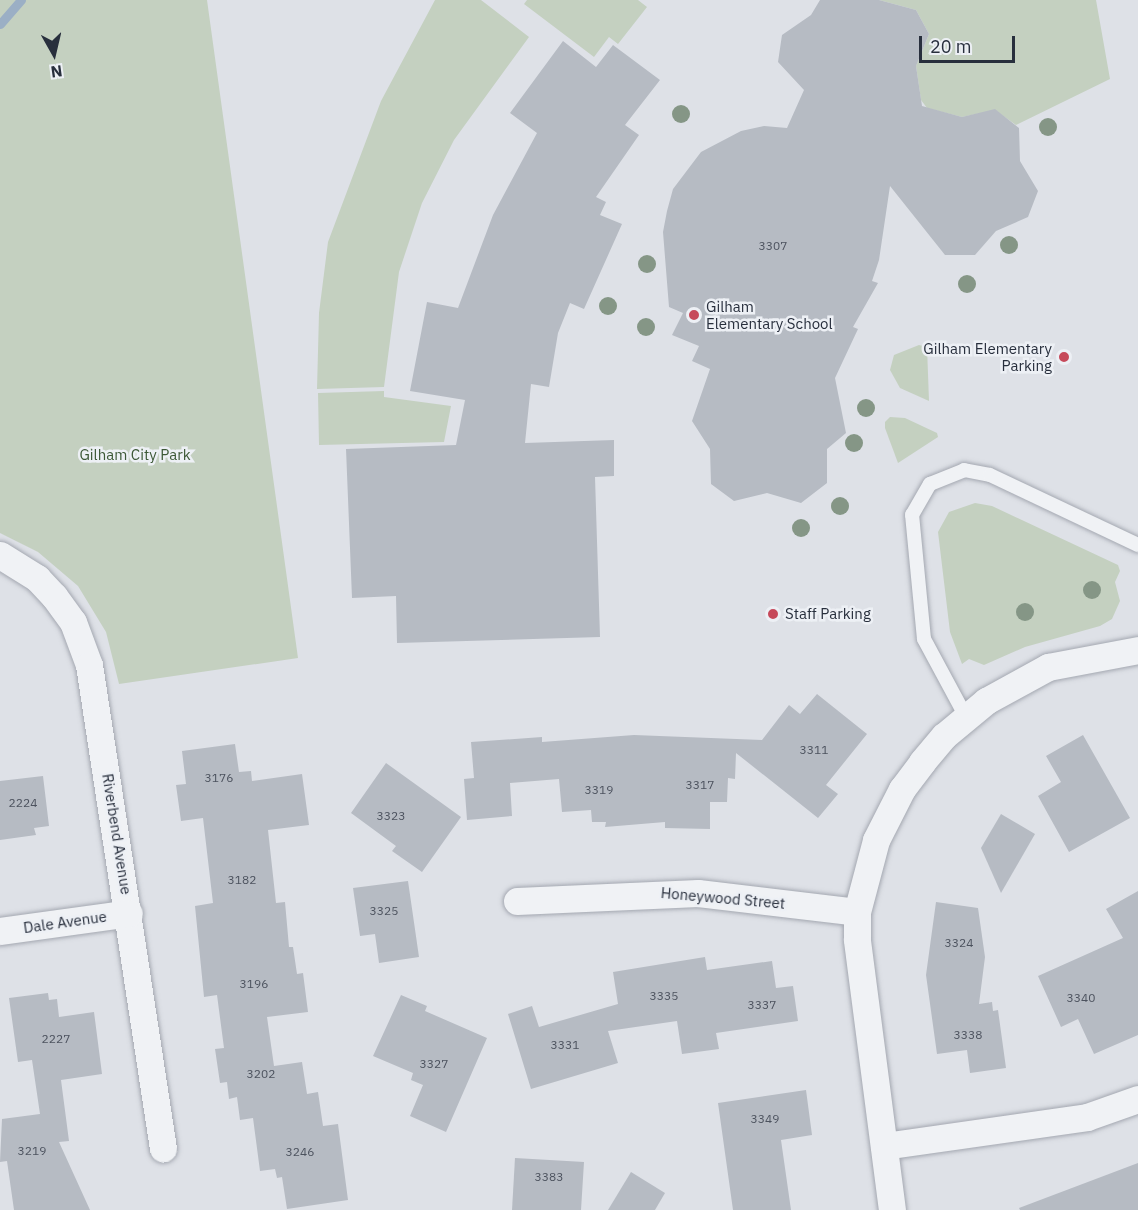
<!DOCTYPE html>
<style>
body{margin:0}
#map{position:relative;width:1138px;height:1210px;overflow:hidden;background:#dee1e7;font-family:"IBM Plex Sans",sans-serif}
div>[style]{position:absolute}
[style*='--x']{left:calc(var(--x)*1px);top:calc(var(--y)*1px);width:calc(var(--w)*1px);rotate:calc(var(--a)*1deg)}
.green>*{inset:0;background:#c4d0c0}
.stream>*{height:9px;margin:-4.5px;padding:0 4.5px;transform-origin:4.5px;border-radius:4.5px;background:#9bafc5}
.building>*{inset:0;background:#b6bbc3}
.roads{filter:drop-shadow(0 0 2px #a4a8b1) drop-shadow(0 0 2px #a4a8b1)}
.service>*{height:14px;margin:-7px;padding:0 7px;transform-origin:7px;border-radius:7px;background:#f0f2f5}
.minor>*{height:27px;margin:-13.5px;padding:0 13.5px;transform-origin:13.5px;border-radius:13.5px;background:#f0f2f5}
.trees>*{width:18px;height:18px;margin:-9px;border-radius:50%;background:#859686}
.dots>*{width:16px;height:16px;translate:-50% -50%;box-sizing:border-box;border:3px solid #edf0f5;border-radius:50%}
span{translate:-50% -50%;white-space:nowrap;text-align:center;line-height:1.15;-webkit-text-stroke:5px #edf0f5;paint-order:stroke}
.number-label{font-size:12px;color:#4c525e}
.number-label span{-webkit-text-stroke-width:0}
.poi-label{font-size:15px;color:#282f3d}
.left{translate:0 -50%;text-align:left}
.right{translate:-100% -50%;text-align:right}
.park-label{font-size:15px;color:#3c5836}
.street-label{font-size:15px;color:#282f3d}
.north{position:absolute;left:24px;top:24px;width:60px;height:60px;-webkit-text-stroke:4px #edf0f5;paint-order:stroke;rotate:172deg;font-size:16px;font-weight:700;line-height:24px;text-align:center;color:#282f3d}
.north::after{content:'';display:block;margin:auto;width:21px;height:27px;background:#282f3d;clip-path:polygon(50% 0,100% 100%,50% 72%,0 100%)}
.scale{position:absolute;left:919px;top:36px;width:96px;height:27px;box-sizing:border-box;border:3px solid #282f3d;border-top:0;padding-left:8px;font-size:18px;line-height:21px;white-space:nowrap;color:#282f3d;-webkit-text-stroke:4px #edf0f5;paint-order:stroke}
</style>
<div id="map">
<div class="green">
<i style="clip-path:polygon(0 0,207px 0,298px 658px,119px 684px,106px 632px,78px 586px,38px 552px,0 533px)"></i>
<i style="clip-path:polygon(435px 0,481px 0,529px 37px,454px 140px,422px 203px,399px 272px,384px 387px,317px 389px,319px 313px,328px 242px,381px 101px)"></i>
<i style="clip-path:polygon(527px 0,638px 0,647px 7px,618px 44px,609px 37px,594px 57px,524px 4px)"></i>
<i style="clip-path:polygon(879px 0,1096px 0,1110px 79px,1016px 125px,995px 110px,962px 117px,927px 108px,921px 100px,916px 66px,929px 34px,916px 10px)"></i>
<i style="clip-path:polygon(919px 345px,927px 347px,929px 401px,900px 388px,890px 370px,894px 355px)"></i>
<i style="clip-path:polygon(384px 391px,384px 397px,451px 406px,444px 442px,319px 445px,318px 393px)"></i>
<i style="clip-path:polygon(890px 417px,905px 418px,937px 433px,938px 437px,898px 463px,885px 428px,885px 422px)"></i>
<i style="clip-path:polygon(975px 503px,992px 506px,1118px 565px,1120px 571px,1115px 582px,1120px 601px,1112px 619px,1100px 626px,1025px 647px,984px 665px,969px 659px,962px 664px,950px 632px,938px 532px,949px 512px)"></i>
</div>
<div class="stream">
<i style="--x:0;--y:24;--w:32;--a:-49"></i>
</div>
<div class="building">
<i style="clip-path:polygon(820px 0,879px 0,916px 10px,929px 34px,916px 66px,922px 106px,962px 117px,995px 109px,1019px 128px,1020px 161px,1038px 191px,1028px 217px,996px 231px,975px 255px,945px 255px,890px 186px,879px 260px,872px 281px,878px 283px,853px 327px,858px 329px,835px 378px,846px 433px,827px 449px,827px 483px,801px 503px,767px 493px,734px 501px,711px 484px,710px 449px,692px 421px,710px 369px,692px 361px,699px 346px,672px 335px,683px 313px,669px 307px,663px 232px,667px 211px,673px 189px,701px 152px,741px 131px,764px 126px,787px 128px,804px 90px,778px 62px,782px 35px,811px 15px)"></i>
<i style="clip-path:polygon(563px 41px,596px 67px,613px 45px,660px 80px,625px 125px,639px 135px,596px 197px,606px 202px,600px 215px,622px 224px,584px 309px,570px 303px,558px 333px,549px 387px,531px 384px,525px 443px,614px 440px,614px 476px,595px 477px,600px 637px,397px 643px,396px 596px,352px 598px,346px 449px,456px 445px,465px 400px,410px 391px,427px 302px,458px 308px,493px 215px,537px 133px,510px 113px)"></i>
<i style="clip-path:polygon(817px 694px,867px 734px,826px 785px,838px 794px,818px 818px,736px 753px,735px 779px,728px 778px,727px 802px,710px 802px,710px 829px,665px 828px,665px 822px,605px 827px,606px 822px,592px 822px,591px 810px,562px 812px,559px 779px,510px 783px,512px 816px,467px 820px,464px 779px,474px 778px,471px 742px,542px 737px,542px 742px,634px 735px,762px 740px,789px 705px,800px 714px)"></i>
<i style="clip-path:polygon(1083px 735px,1130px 818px,1069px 852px,1038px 796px,1061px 782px,1046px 756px)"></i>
<i style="clip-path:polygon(235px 744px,239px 772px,251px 771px,252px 781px,302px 774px,309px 825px,268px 830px,276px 903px,285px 902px,289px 947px,293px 947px,297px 974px,303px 973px,308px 1012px,267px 1017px,274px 1066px,302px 1062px,307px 1094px,318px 1092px,323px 1126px,338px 1124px,348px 1200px,287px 1209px,282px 1177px,277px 1178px,275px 1169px,260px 1171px,253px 1118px,240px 1120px,237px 1097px,229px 1099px,227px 1082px,220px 1083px,215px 1049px,224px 1048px,217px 995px,204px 997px,195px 906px,213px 903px,203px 818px,181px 821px,176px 785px,186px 784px,182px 751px)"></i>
<i style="clip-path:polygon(386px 763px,461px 817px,422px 872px,392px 851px,396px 846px,351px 813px)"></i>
<i style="clip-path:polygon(43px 776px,49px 826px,34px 828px,36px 835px,0 840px,0 781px)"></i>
<i style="clip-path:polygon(1001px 814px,1035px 834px,1001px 893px,981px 848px)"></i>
<i style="clip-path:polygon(408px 881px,419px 957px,379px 963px,375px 934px,360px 936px,353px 888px)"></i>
<i style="clip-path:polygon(1138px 891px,1138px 1035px,1094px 1054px,1078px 1019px,1061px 1027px,1038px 976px,1123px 938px,1106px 909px)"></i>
<i style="clip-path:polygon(936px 902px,978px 908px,985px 957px,979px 1004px,992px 1002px,993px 1011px,998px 1010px,1006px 1068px,970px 1073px,967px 1050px,937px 1054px,926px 975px)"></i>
<i style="clip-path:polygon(705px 957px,707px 970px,772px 961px,776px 988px,793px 986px,798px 1021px,716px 1033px,719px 1049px,682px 1054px,677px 1021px,608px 1031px,618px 1063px,531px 1089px,508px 1014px,532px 1006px,539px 1027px,618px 1004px,613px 972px)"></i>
<i style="clip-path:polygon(48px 993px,49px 1000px,57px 999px,59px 1017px,94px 1012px,102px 1074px,61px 1080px,69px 1141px,59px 1142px,90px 1210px,14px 1210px,7px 1161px,0 1162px,2px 1119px,40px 1114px,32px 1060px,18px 1062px,9px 998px)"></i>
<i style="clip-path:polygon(401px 995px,427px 1006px,425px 1011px,487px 1038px,446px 1132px,410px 1116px,423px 1085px,411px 1080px,413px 1073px,373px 1056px)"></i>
<i style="clip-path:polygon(806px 1090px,812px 1135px,781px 1140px,791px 1210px,733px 1210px,718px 1103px)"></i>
<i style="clip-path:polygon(515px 1158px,584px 1162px,581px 1210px,512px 1210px)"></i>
<i style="clip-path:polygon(1138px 1163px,1138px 1210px,1020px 1210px,1019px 1208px)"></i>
<i style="clip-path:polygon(631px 1172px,665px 1193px,655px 1210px,608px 1210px)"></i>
</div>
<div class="roads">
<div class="service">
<i style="--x:966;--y:717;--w:89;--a:-118.3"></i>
<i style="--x:924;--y:639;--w:125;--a:-95.5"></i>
<i style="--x:912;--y:515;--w:36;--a:-60"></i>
<i style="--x:930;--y:484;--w:37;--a:-22"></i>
<i style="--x:964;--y:470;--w:26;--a:11"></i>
<i style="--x:990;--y:475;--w:164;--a:25.3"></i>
</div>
<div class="minor">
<i style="--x:0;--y:555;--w:44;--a:31.9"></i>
<i style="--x:37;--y:578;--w:25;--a:47"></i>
<i style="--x:54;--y:596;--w:32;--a:54"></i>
<i style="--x:73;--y:622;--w:46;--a:69.6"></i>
<i style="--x:89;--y:665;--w:489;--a:81.3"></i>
<i style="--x:517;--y:901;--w:181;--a:-2.5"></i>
<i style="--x:698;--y:893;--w:160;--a:6.8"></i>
<i style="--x:0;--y:931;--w:130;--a:-7.9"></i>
<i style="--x:884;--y:1146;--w:205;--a:-8.1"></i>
<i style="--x:1087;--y:1117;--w:54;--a:-19.4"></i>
<i style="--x:892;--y:1210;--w:273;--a:-97.4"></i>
<i style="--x:857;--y:939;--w:27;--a:-90"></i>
<i style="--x:857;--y:912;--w:74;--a:-75.2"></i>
<i style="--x:876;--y:840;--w:57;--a:-63"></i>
<i style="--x:902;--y:789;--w:34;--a:-53"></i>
<i style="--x:922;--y:762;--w:34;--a:-50"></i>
<i style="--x:944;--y:736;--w:55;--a:-39.8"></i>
<i style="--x:986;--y:701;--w:71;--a:-28.7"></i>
<i style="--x:1048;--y:667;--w:92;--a:-10.7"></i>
</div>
</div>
<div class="trees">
<i style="left:681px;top:114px"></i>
<i style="left:1048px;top:127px"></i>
<i style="left:1009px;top:245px"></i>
<i style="left:647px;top:264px"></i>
<i style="left:967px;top:284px"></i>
<i style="left:608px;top:306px"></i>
<i style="left:646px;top:327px"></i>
<i style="left:866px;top:408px"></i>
<i style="left:854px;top:443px"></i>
<i style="left:840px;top:506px"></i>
<i style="left:801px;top:528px"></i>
<i style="left:1092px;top:590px"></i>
<i style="left:1025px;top:612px"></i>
</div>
<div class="dots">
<i style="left:694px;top:315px;background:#c6495a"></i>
<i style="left:1064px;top:357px;background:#c6495a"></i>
<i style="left:773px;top:614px;background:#c6495a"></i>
</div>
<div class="number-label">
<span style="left:773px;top:246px">3307</span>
<span style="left:814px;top:750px">3311</span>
<span style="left:219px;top:778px">3176</span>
<span style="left:700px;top:785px">3317</span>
<span style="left:599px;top:790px">3319</span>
<span style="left:23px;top:803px">2224</span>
<span style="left:391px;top:816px">3323</span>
<span style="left:242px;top:880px">3182</span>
<span style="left:384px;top:911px">3325</span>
<span style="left:959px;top:943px">3324</span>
<span style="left:254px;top:984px">3196</span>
<span style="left:664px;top:996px">3335</span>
<span style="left:1081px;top:998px">3340</span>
<span style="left:762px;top:1005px">3337</span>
<span style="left:968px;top:1035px">3338</span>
<span style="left:56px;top:1039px">2227</span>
<span style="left:565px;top:1045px">3331</span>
<span style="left:434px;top:1064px">3327</span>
<span style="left:261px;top:1074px">3202</span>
<span style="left:765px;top:1119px">3349</span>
<span style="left:32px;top:1151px">3219</span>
<span style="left:300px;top:1152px">3246</span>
<span style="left:549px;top:1177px">3383</span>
</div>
<div class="poi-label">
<span class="left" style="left:706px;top:315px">Gilham<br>Elementary School</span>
<span class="right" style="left:1052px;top:357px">Gilham Elementary<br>Parking</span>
<span class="left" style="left:785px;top:614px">Staff Parking</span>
</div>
<div class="park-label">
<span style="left:135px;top:455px">Gilham City Park</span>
</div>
<div class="street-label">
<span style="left:117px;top:834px;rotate:81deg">Riverbend Avenue</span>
<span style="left:723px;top:898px;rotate:5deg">Honeywood Street</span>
<span style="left:65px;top:922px;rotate:-8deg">Dale Avenue</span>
</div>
<div class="north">N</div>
<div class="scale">20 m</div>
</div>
